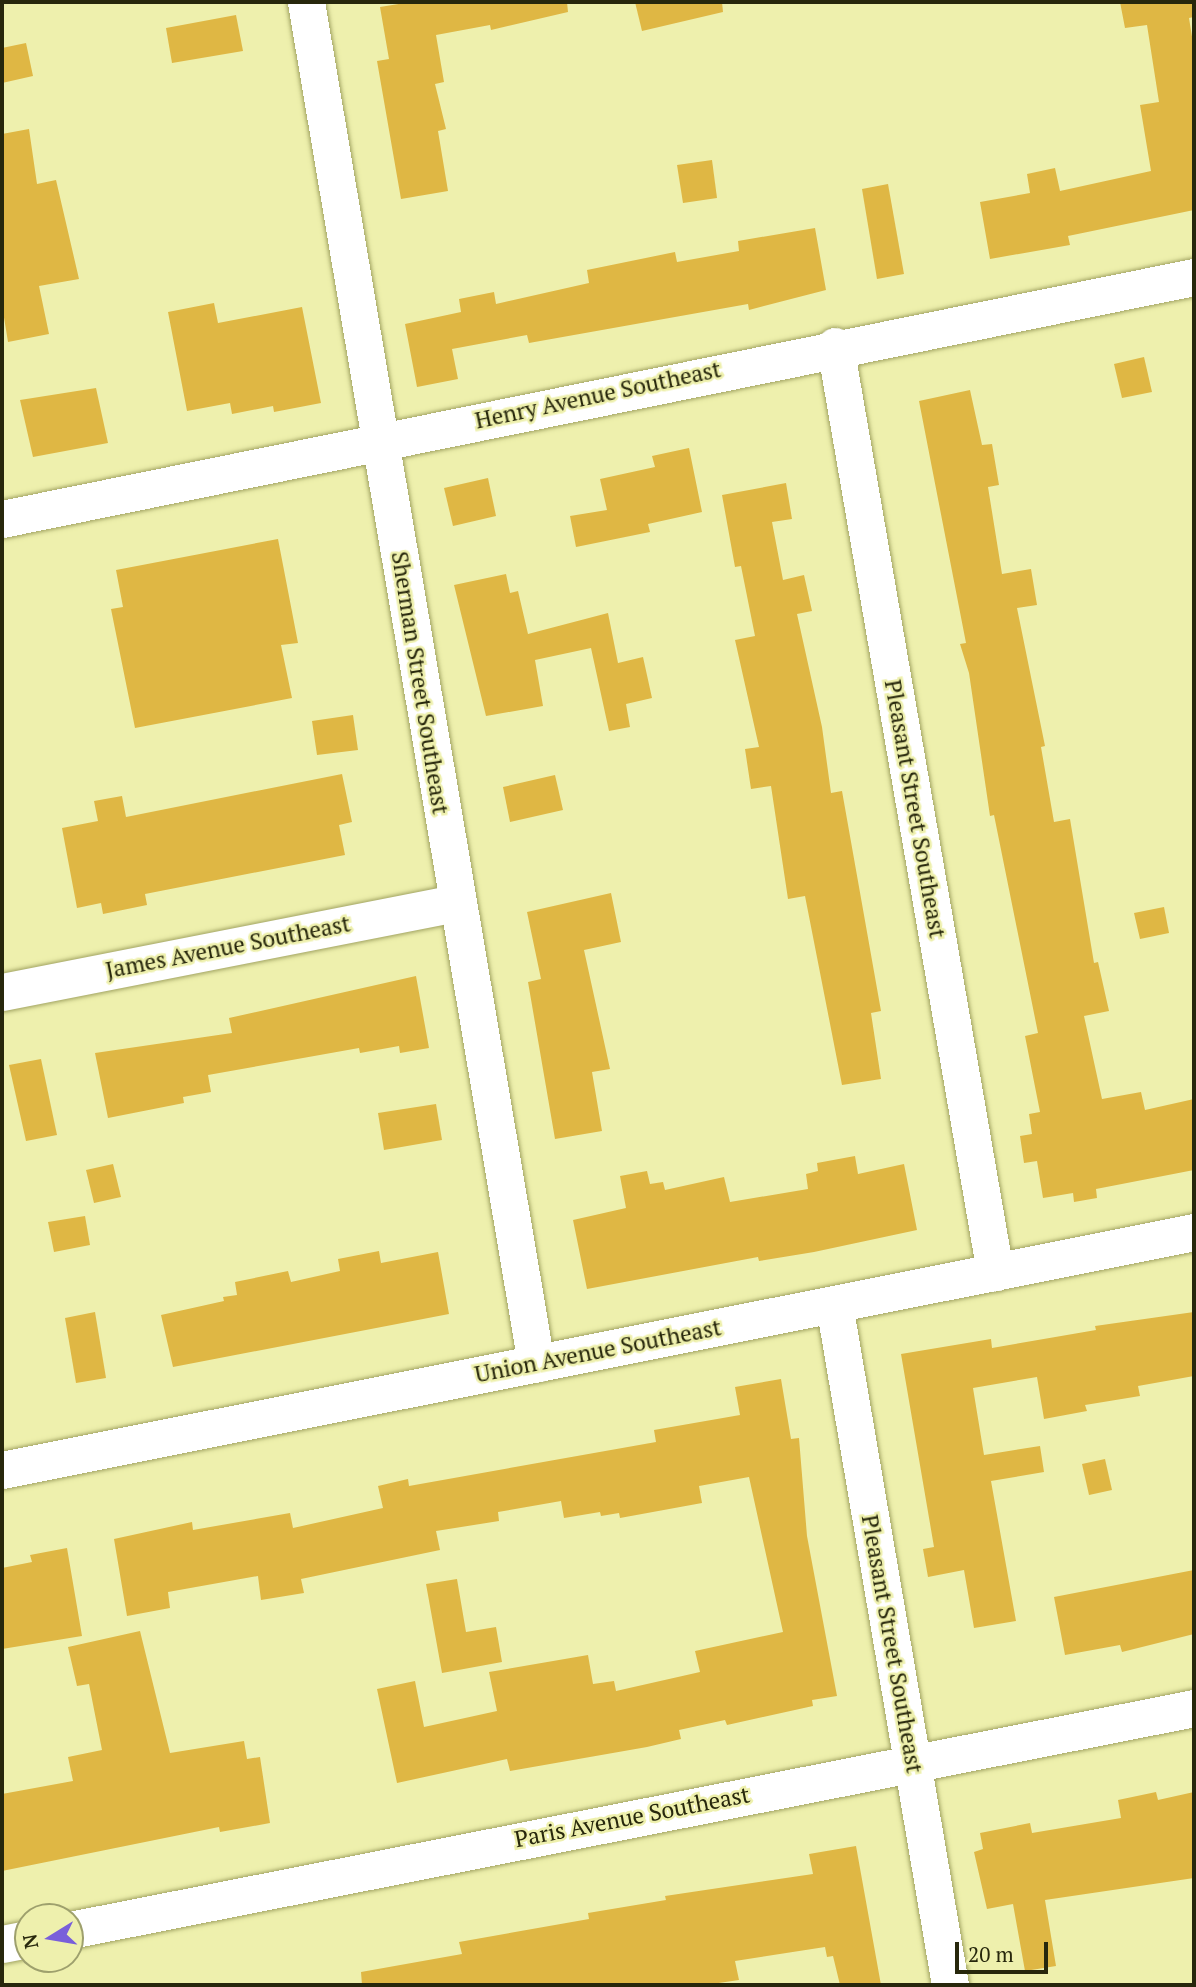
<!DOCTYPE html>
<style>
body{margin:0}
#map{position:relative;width:1196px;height:1987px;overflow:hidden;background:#eef0ad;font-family:"PT Serif",serif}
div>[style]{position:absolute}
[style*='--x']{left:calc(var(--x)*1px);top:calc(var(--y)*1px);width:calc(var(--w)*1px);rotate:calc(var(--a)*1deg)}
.building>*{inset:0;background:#dfb744}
.roads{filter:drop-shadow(0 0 2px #a2a463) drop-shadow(0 0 2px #a2a463)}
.minor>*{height:37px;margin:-18.5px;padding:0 18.5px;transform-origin:18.5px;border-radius:18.5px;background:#fff}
span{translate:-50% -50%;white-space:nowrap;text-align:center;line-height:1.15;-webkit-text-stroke:5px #eef0ad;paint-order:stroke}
.street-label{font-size:23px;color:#27270c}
.frame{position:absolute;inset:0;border:4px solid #27270c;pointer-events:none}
.north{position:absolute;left:14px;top:1903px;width:70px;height:70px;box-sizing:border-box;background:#eef0ad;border:2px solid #9ea06d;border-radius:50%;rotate:259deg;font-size:19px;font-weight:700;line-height:28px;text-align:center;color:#27270c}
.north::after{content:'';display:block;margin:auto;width:24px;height:32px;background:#795fda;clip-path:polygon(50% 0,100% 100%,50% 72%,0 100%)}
.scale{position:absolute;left:955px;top:1942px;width:93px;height:32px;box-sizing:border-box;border:4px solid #27270c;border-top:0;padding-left:9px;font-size:21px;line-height:24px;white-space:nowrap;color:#27270c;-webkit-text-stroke:5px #eef0ad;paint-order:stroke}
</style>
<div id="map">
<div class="building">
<i style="clip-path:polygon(411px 2px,567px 2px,568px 12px,491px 30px,490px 25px,436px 35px,444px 82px,435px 84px,446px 129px,438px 131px,448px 191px,401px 199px,377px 61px,389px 59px,380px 7px)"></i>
<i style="clip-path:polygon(635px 2px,722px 2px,723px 12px,642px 31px)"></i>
<i style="clip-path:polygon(1120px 2px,1194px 2px,1194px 17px,1189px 18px,1194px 49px,1194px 210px,1068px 236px,1070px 245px,990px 259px,980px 202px,1030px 193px,1027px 174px,1055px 168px,1060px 191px,1151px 171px,1140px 105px,1159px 102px,1147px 25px,1125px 28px)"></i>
<i style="clip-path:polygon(236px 15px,243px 51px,172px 63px,166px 28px)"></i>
<i style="clip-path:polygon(26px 43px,33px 76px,2px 83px,2px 48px)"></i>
<i style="clip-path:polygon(29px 129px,37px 184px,56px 180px,79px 279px,39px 286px,49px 334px,8px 342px,2px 305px,2px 134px)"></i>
<i style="clip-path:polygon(712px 160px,717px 198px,683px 203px,677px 165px)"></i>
<i style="clip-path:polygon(888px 184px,904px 274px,877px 279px,862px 189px)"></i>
<i style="clip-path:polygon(815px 228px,826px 290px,749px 310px,748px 304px,529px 343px,527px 335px,452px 349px,458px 379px,417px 387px,405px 324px,461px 312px,459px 299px,494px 292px,496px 304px,589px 283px,587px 270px,675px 252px,677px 262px,739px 251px,738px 241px)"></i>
<i style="clip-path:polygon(214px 303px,218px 323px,302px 307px,321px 403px,274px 412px,273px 406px,232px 414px,230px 403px,187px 411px,168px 312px)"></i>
<i style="clip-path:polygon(1144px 357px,1152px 392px,1122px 398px,1114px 364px)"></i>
<i style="clip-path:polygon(96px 388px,108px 443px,33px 457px,20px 400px)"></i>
<i style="clip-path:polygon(970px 390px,982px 445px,992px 444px,999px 485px,988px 487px,1002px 574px,1031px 569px,1037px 605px,1017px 608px,1045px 746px,1041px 747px,1054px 822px,1070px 819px,1094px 963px,1098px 962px,1109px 1011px,1084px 1016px,1102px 1099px,1141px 1092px,1145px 1110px,1194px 1099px,1194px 1170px,1096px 1189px,1097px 1198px,1074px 1202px,1073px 1193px,1043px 1198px,1037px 1161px,1024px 1163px,1020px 1136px,1032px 1134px,1029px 1114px,1040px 1112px,1025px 1036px,1038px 1033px,994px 815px,990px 816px,969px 673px,960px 644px,966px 643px,919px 401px)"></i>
<i style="clip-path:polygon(689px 448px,702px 512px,648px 524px,650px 532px,576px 547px,570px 516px,607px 510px,600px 479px,655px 467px,652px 456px)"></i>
<i style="clip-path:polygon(488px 478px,496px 516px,453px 526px,444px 488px)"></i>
<i style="clip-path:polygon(786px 483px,792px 519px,772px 522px,783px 580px,804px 575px,812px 611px,797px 614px,822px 727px,831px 793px,842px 791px,881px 1011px,871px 1013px,881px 1079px,842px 1085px,805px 896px,788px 899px,771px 786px,751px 789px,745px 749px,759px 747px,735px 640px,755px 636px,741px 566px,735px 567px,722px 495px)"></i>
<i style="clip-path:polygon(278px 539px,298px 643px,281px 645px,292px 698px,135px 728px,111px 609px,123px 607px,116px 570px)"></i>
<i style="clip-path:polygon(506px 574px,510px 593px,518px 591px,528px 634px,608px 613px,618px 663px,643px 657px,652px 698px,626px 704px,630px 727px,609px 731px,591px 648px,535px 660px,543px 706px,486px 716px,454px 585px)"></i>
<i style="clip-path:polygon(353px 715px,358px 750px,317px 755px,312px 721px)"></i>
<i style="clip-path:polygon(342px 774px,352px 822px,339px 825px,345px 855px,145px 894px,147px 905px,103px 914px,101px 903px,77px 908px,62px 828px,98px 821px,94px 801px,122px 796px,126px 817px)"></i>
<i style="clip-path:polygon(555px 775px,563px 810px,510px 822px,503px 787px)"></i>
<i style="clip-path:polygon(611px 893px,621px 942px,584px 950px,610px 1069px,592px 1072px,602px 1131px,555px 1139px,528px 982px,541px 979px,527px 912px)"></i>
<i style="clip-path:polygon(1164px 907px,1169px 933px,1140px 939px,1134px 913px)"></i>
<i style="clip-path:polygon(416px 976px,429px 1048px,400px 1053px,399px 1046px,360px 1053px,359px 1048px,208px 1075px,211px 1092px,183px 1097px,184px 1103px,108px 1118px,95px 1053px,232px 1033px,229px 1018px)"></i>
<i style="clip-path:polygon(41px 1059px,57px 1135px,26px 1141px,9px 1065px)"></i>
<i style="clip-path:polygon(436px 1104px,442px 1140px,384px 1150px,378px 1113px)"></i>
<i style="clip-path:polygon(855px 1156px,858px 1174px,904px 1164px,917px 1230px,814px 1252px,759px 1261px,758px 1257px,587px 1289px,573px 1220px,626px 1208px,620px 1176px,647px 1171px,650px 1184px,663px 1182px,665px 1190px,724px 1177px,730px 1202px,808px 1189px,806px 1174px,818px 1171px,817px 1163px)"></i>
<i style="clip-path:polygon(113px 1164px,121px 1197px,94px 1203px,86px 1170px)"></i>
<i style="clip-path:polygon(85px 1216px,90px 1245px,54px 1252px,48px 1222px)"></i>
<i style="clip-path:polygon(379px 1251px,381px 1263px,438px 1252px,449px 1314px,173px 1367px,161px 1315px,224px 1301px,223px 1297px,237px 1295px,235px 1282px,288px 1271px,291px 1282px,340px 1271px,338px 1259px)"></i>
<i style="clip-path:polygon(95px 1312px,106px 1378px,76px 1383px,65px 1318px)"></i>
<i style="clip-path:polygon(1194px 1312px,1194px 1376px,1138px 1386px,1140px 1396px,1085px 1405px,1087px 1411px,1044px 1419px,1037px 1377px,973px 1388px,984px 1455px,1040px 1446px,1044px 1472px,991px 1481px,1016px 1621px,974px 1628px,964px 1570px,928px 1577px,923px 1549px,934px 1547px,901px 1354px,991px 1339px,992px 1348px,1096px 1330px,1095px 1326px)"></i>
<i style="clip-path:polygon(781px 1379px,791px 1439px,799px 1438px,807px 1536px,837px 1696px,812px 1700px,813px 1706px,727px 1725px,725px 1720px,679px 1730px,681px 1739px,647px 1747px,510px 1771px,507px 1759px,397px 1783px,377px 1689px,415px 1681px,424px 1727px,497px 1711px,489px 1672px,588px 1655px,593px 1684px,614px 1681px,616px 1691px,700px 1672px,695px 1651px,783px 1632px,749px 1477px,699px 1486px,702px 1503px,620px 1518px,619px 1513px,601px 1516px,600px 1512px,564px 1518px,561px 1501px,498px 1512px,499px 1521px,436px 1531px,440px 1550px,301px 1579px,304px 1593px,261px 1600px,258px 1576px,168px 1592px,170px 1608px,127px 1616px,114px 1539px,192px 1522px,193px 1530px,290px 1513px,293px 1528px,383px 1508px,378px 1486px,408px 1479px,409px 1486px,656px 1442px,654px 1430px,740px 1415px,735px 1387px)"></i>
<i style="clip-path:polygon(1105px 1459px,1112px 1490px,1089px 1495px,1082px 1464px)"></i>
<i style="clip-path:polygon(67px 1548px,82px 1636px,2px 1649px,2px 1568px,32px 1562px,30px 1555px)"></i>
<i style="clip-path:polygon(1194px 1570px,1194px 1634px,1122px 1652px,1120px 1645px,1065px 1655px,1054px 1597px)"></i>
<i style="clip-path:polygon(457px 1579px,466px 1632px,496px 1627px,502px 1662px,442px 1673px,426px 1584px)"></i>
<i style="clip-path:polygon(140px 1631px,170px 1753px,244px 1741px,247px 1759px,260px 1757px,270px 1823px,220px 1832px,219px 1827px,2px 1871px,2px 1794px,73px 1781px,68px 1757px,102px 1750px,89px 1684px,77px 1686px,68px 1647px)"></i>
<i style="clip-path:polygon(1156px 1792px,1158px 1800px,1194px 1792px,1194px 1878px,1045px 1900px,1056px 1966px,1025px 1971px,1013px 1904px,987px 1909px,974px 1852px,983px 1849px,980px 1833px,1030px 1823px,1032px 1833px,1121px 1818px,1118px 1800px)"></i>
<i style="clip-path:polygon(856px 1846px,881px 1985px,840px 1985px,833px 1956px,827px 1957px,825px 1947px,735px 1961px,739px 1980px,705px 1985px,362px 1985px,361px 1972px,462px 1954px,459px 1942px,589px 1919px,588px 1913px,666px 1900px,665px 1896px,813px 1874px,809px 1854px)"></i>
</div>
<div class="roads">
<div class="minor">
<i style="--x:306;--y:2;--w:1381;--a:80.41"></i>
<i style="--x:835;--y:346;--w:940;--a:80.2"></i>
<i style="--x:2;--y:519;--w:1216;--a:-11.48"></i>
<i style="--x:2;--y:992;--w:462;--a:-11.1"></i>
<i style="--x:834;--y:1304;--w:691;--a:80.33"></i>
<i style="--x:2;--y:1470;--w:1216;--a:-11.29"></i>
<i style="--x:70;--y:1930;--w:1146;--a:-11.17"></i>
<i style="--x:2;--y:1944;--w:26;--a:-11"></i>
</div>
</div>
<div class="street-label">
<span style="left:598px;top:395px;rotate:-12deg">Henry Avenue Southeast</span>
<span style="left:420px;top:683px;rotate:81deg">Sherman Street Southeast</span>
<span style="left:915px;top:809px;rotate:80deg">Pleasant Street Southeast</span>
<span style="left:228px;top:947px;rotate:-11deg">James Avenue Southeast</span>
<span style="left:598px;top:1351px;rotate:-11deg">Union Avenue Southeast</span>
<span style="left:892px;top:1644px;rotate:80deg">Pleasant Street Southeast</span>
<span style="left:632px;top:1817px;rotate:-11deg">Paris Avenue Southeast</span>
</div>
<div class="frame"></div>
<div class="north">N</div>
<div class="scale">20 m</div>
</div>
